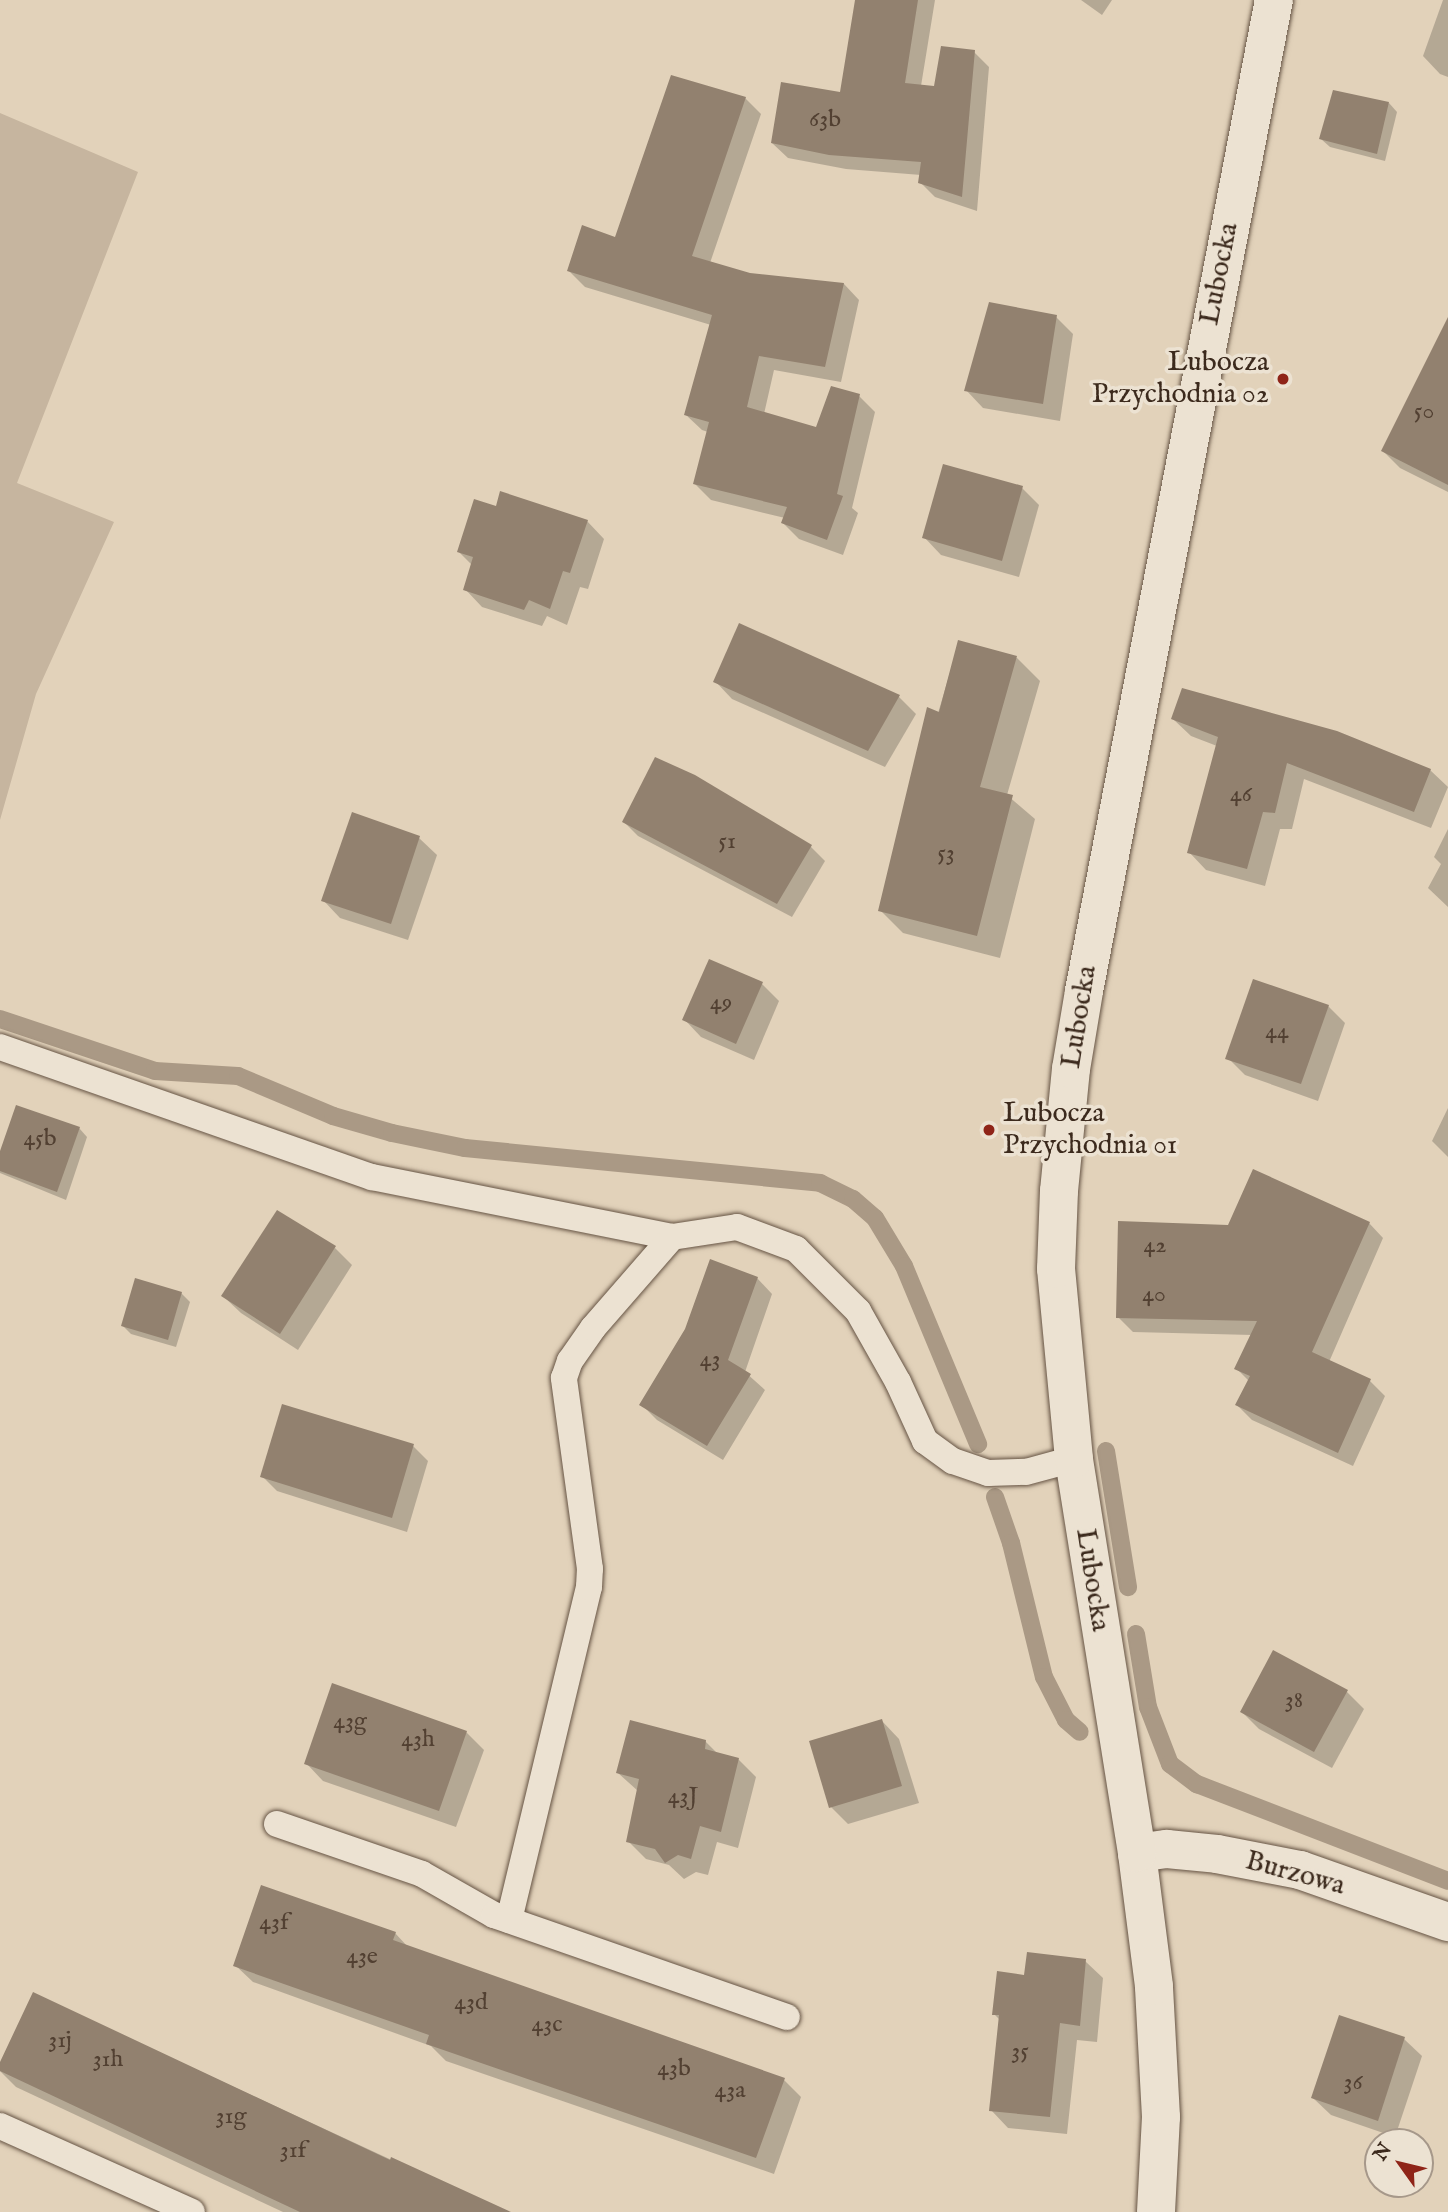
<!DOCTYPE html>
<style>
body{margin:0}
#map{position:relative;width:1448px;height:2212px;overflow:hidden;background:#e2d2ba;font-family:"IM FELL English",serif}
div>[style]{position:absolute}
[style*='--x']{left:calc(var(--x)*1px);top:calc(var(--y)*1px);width:calc(var(--w)*1px);rotate:calc(var(--a)*1deg)}
.green>*{inset:0;background:#c6b59f}
.shadow>*{inset:0;background:#0003}
.stream>*{height:18px;margin:-9px;padding:0 9px;transform-origin:9px;border-radius:9px;background:#aa9985}
.building>*{inset:0;background:#92816f}
.roads{filter:drop-shadow(0 0 2px #665444) drop-shadow(0 0 2px #665444)}
.service>*{height:26px;margin:-13px;padding:0 13px;transform-origin:13px;border-radius:13px;background:#ece2d2}
.minor>*{height:38px;margin:-19px;padding:0 19px;transform-origin:19px;border-radius:19px;background:#ece2d2}
.tertiary>*{height:38px;margin:-19px;padding:0 19px;transform-origin:19px;border-radius:19px;background:#ece2d2}
.dots>*{width:19px;height:19px;translate:-50% -50%;box-sizing:border-box;border:4px solid #ece2d2;border-radius:50%}
span{translate:-50% -50%;white-space:nowrap;text-align:center;line-height:1.15;-webkit-text-stroke:7px #ece2d2;paint-order:stroke}
.number-label{font-size:24px;color:#524032}
.number-label span{-webkit-text-stroke-width:0}
.street-label{font-size:28px;color:#3c2a1d}
.poi-label{font-size:28px;color:#3c2a1d}
.right{translate:-100% -50%;text-align:right}
.left{translate:0 -50%;text-align:left}
.north{position:absolute;left:1364px;top:2128px;width:70px;height:70px;box-sizing:border-box;background:#ece2d2;border:2px solid #a6988a;border-radius:50%;rotate:304deg;font-size:19px;font-weight:700;line-height:28px;text-align:center;color:#3c2a1d}
.north::after{content:'';display:block;margin:auto;width:24px;height:32px;background:#8f2418;clip-path:polygon(50% 0,100% 100%,50% 72%,0 100%)}
</style>
<div id="map">
<div class="green">
<i style="clip-path:polygon(0 113px,138px 172px,17px 483px,114px 522px,36px 694px,0 820px)"></i>
</div>
<div class="shadow">
<i style="clip-path:polygon(857px 0,935px 0,921px 86px,936px 88px,974px 52px,989px 67px,977px 211px,935px 197px,920px 182px,921px 175px,846px 169px,788px 158px,772px 143px,841px 94px)"></i>
<i style="clip-path:polygon(1081px 0,1112px 0,1102px 15px)"></i>
<i style="clip-path:polygon(1443px 0,1448px 0,1448px 77px,1440px 74px,1423px 56px)"></i>
<i style="clip-path:polygon(745px 98px,761px 114px,710px 263px,749px 275px,844px 284px,859px 300px,841px 382px,774px 370px,764px 414px,817px 429px,859px 396px,875px 412px,852px 508px,858px 513px,843px 555px,799px 539px,783px 523px,785px 518px,711px 500px,695px 484px,708px 432px,702px 430px,686px 415px,711px 325px,585px 287px,569px 271px,616px 239px)"></i>
<i style="clip-path:polygon(1389px 103px,1397px 112px,1385px 161px,1330px 147px,1321px 139px)"></i>
<i style="clip-path:polygon(1056px 317px,1073px 334px,1060px 421px,983px 408px,966px 390px)"></i>
<i style="clip-path:polygon(1448px 374px,1448px 492px,1400px 468px,1383px 451px)"></i>
<i style="clip-path:polygon(1022px 488px,1039px 505px,1019px 577px,941px 555px,924px 537px)"></i>
<i style="clip-path:polygon(497px 509px,587px 521px,604px 539px,588px 589px,580px 587px,567px 625px,547px 616px,542px 626px,482px 607px,465px 589px,472px 565px,459px 552px)"></i>
<i style="clip-path:polygon(740px 625px,899px 697px,916px 714px,885px 767px,732px 699px,715px 681px)"></i>
<i style="clip-path:polygon(959px 642px,1017px 658px,1040px 681px,1007px 795px,1035px 819px,1000px 958px,903px 933px,880px 910px)"></i>
<i style="clip-path:polygon(1173px 719px,1430px 770px,1448px 787px,1431px 828px,1304px 779px,1292px 829px,1280px 829px,1265px 886px,1206px 870px,1189px 852px,1217px 746px,1191px 736px)"></i>
<i style="clip-path:polygon(624px 822px,811px 847px,825px 861px,792px 917px,638px 836px)"></i>
<i style="clip-path:polygon(1448px 829px,1448px 907px,1428px 888px,1441px 864px,1434px 857px)"></i>
<i style="clip-path:polygon(419px 838px,437px 855px,408px 940px,340px 918px,323px 900px)"></i>
<i style="clip-path:polygon(762px 984px,779px 1001px,754px 1060px,701px 1037px,684px 1019px)"></i>
<i style="clip-path:polygon(1328px 1006px,1345px 1023px,1318px 1101px,1245px 1075px,1228px 1058px)"></i>
<i style="clip-path:polygon(1448px 1108px,1448px 1157px,1432px 1141px)"></i>
<i style="clip-path:polygon(79px 1128px,87px 1137px,66px 1200px,0 1173px,0 1156px)"></i>
<i style="clip-path:polygon(1369px 1223px,1383px 1238px,1329px 1362px,1370px 1381px,1385px 1396px,1353px 1466px,1252px 1420px,1237px 1405px,1249px 1381px,1236px 1368px,1252px 1335px,1133px 1332px,1118px 1317px)"></i>
<i style="clip-path:polygon(335px 1248px,352px 1265px,298px 1350px,241px 1313px,223px 1296px)"></i>
<i style="clip-path:polygon(757px 1278px,772px 1294px,745px 1372px,765px 1390px,723px 1460px,657px 1420px,641px 1404px)"></i>
<i style="clip-path:polygon(181px 1293px,190px 1302px,176px 1347px,131px 1334px,123px 1326px)"></i>
<i style="clip-path:polygon(413px 1446px,428px 1461px,407px 1532px,277px 1491px,262px 1476px)"></i>
<i style="clip-path:polygon(1347px 1692px,1364px 1709px,1332px 1768px,1259px 1729px,1242px 1712px)"></i>
<i style="clip-path:polygon(882px 1721px,899px 1739px,919px 1803px,848px 1824px,831px 1807px)"></i>
<i style="clip-path:polygon(466px 1732px,484px 1750px,456px 1827px,323px 1781px,306px 1763px)"></i>
<i style="clip-path:polygon(705px 1741px,718px 1754px,738px 1759px,756px 1777px,738px 1848px,717px 1842px,708px 1875px,696px 1872px,684px 1879px,669px 1865px,646px 1859px,628px 1841px,638px 1791px,618px 1773px)"></i>
<i style="clip-path:polygon(395px 1933px,408px 1947px,784px 2080px,801px 2097px,774px 2174px,446px 2061px,431px 2046px,253px 1982px,235px 1965px)"></i>
<i style="clip-path:polygon(1085px 1961px,1103px 1978px,1097px 2042px,1077px 2040px,1067px 2134px,1008px 2128px,991px 2110px,1001px 2021px,994px 2014px,1026px 1977px)"></i>
<i style="clip-path:polygon(33px 1994px,504px 2212px,283px 2212px,16px 2087px,0 2071px,0 2066px)"></i>
<i style="clip-path:polygon(1340px 2018px,1404px 2039px,1422px 2056px,1395px 2137px,1331px 2115px,1313px 2098px)"></i>
</div>
<div class="stream">
<i style="--x:0;--y:1019;--w:163;--a:18.5"></i>
<i style="--x:155;--y:1071;--w:83;--a:3.4"></i>
<i style="--x:238;--y:1076;--w:103;--a:22.8"></i>
<i style="--x:333;--y:1116;--w:61;--a:16.1"></i>
<i style="--x:392;--y:1133;--w:75;--a:11.6"></i>
<i style="--x:465;--y:1148;--w:357;--a:5.6"></i>
<i style="--x:820;--y:1183;--w:37;--a:26"></i>
<i style="--x:853;--y:1199;--w:29;--a:41"></i>
<i style="--x:875;--y:1218;--w:56;--a:58.9"></i>
<i style="--x:904;--y:1266;--w:193;--a:67.4"></i>
<i style="--x:1106;--y:1451;--w:138;--a:80.8"></i>
<i style="--x:995;--y:1497;--w:49;--a:70.8"></i>
<i style="--x:1011;--y:1543;--w:138;--a:76.2"></i>
<i style="--x:1044;--y:1677;--w:48;--a:62.9"></i>
<i style="--x:1066;--y:1720;--w:18;--a:41"></i>
<i style="--x:1136;--y:1634;--w:74;--a:80.7"></i>
<i style="--x:1148;--y:1707;--w:61;--a:68.9"></i>
<i style="--x:1170;--y:1764;--w:34;--a:37"></i>
<i style="--x:1197;--y:1784;--w:269;--a:21.1"></i>
</div>
<div class="building">
<i style="clip-path:polygon(855px 0,918px 0,905px 83px,934px 86px,941px 46px,975px 50px,962px 197px,918px 183px,921px 162px,829px 155px,771px 143px,781px 82px,840px 92px)"></i>
<i style="clip-path:polygon(671px 75px,746px 97px,692px 256px,750px 273px,844px 283px,825px 367px,759px 356px,747px 407px,816px 427px,831px 386px,860px 394px,837px 494px,843px 496px,827px 540px,781px 523px,787px 507px,693px 484px,709px 422px,684px 415px,712px 315px,567px 271px,582px 225px,615px 237px)"></i>
<i style="clip-path:polygon(1333px 90px,1389px 102px,1377px 154px,1319px 139px)"></i>
<i style="clip-path:polygon(989px 302px,1057px 315px,1043px 404px,964px 391px)"></i>
<i style="clip-path:polygon(1448px 317px,1448px 485px,1381px 451px)"></i>
<i style="clip-path:polygon(943px 464px,1023px 486px,1002px 561px,922px 538px)"></i>
<i style="clip-path:polygon(500px 491px,588px 520px,570px 573px,563px 571px,550px 609px,529px 600px,524px 610px,463px 590px,473px 557px,457px 552px,474px 499px,496px 506px)"></i>
<i style="clip-path:polygon(739px 623px,900px 695px,868px 751px,713px 682px)"></i>
<i style="clip-path:polygon(958px 640px,1017px 656px,980px 787px,1013px 795px,977px 936px,878px 911px,927px 707px,939px 712px)"></i>
<i style="clip-path:polygon(1182px 688px,1337px 731px,1431px 769px,1414px 812px,1287px 763px,1275px 813px,1263px 812px,1247px 869px,1187px 853px,1218px 737px,1171px 719px)"></i>
<i style="clip-path:polygon(655px 757px,695px 775px,812px 845px,777px 904px,622px 822px)"></i>
<i style="clip-path:polygon(352px 812px,420px 836px,391px 924px,321px 901px)"></i>
<i style="clip-path:polygon(709px 959px,763px 982px,736px 1044px,682px 1020px)"></i>
<i style="clip-path:polygon(1253px 979px,1329px 1005px,1301px 1084px,1225px 1059px)"></i>
<i style="clip-path:polygon(16px 1105px,80px 1127px,57px 1192px,0 1171px,0 1151px)"></i>
<i style="clip-path:polygon(1253px 1169px,1370px 1222px,1312px 1352px,1371px 1379px,1338px 1453px,1235px 1405px,1250px 1376px,1234px 1369px,1257px 1321px,1116px 1318px,1118px 1221px,1228px 1225px)"></i>
<i style="clip-path:polygon(277px 1210px,336px 1246px,280px 1334px,221px 1296px)"></i>
<i style="clip-path:polygon(710px 1259px,758px 1277px,728px 1360px,751px 1374px,707px 1446px,639px 1405px,685px 1329px)"></i>
<i style="clip-path:polygon(135px 1278px,182px 1292px,168px 1340px,121px 1326px)"></i>
<i style="clip-path:polygon(282px 1404px,414px 1444px,392px 1518px,260px 1477px)"></i>
<i style="clip-path:polygon(1273px 1650px,1348px 1690px,1314px 1752px,1240px 1712px)"></i>
<i style="clip-path:polygon(332px 1683px,467px 1731px,439px 1811px,304px 1764px)"></i>
<i style="clip-path:polygon(882px 1719px,902px 1786px,829px 1808px,809px 1741px)"></i>
<i style="clip-path:polygon(630px 1720px,706px 1740px,705px 1749px,739px 1758px,721px 1832px,700px 1826px,691px 1859px,678px 1855px,665px 1863px,655px 1849px,626px 1842px,639px 1779px,616px 1773px)"></i>
<i style="clip-path:polygon(261px 1885px,396px 1932px,393px 1940px,785px 2078px,756px 2158px,426px 2044px,429px 2035px,233px 1966px)"></i>
<i style="clip-path:polygon(1027px 1952px,1086px 1959px,1080px 2026px,1060px 2023px,1050px 2117px,989px 2111px,999px 2015px,992px 2015px,997px 1971px,1024px 1975px)"></i>
<i style="clip-path:polygon(33px 1992px,390px 2160px,391px 2157px,511px 2212px,300px 2212px,0 2071px,0 2062px)"></i>
<i style="clip-path:polygon(1339px 2015px,1405px 2037px,1378px 2121px,1311px 2098px)"></i>
</div>
<div class="roads">
<div class="service">
<i style="--x:0;--y:1047;--w:394;--a:19.3"></i>
<i style="--x:372;--y:1177;--w:306;--a:11.3"></i>
<i style="--x:277;--y:1824;--w:153;--a:19"></i>
<i style="--x:422;--y:1874;--w:83;--a:29.7"></i>
<i style="--x:494;--y:1915;--w:310;--a:19.2"></i>
<i style="--x:509;--y:1920;--w:342;--a:-76.5"></i>
<i style="--x:589;--y:1587;--w:18;--a:-87"></i>
<i style="--x:590;--y:1569;--w:193;--a:-97.8"></i>
<i style="--x:564;--y:1378;--w:18;--a:-71"></i>
<i style="--x:570;--y:1361;--w:40;--a:-55.1"></i>
<i style="--x:593;--y:1328;--w:121;--a:-49"></i>
<i style="--x:672;--y:1237;--w:66;--a:-8.7"></i>
<i style="--x:737;--y:1227;--w:63;--a:20.4"></i>
<i style="--x:796;--y:1249;--w:88;--a:45"></i>
<i style="--x:858;--y:1311;--w:81;--a:60.6"></i>
<i style="--x:898;--y:1382;--w:65;--a:65.4"></i>
<i style="--x:925;--y:1441;--w:34;--a:36"></i>
<i style="--x:953;--y:1461;--w:37;--a:19"></i>
<i style="--x:988;--y:1473;--w:38;--a:-2"></i>
<i style="--x:1026;--y:1472;--w:50;--a:-15.2"></i>
<i style="--x:0;--y:2126;--w:210;--a:24.1"></i>
</div>
<div class="minor">
<i style="--x:1137;--y:1853;--w:30;--a:-8"></i>
<i style="--x:1167;--y:1849;--w:50;--a:5.7"></i>
<i style="--x:1217;--y:1854;--w:85;--a:10.9"></i>
<i style="--x:1300;--y:1870;--w:157;--a:19.4"></i>
</div>
<div class="tertiary">
<i style="--x:1156;--y:2212;--w:95;--a:-87"></i>
<i style="--x:1161;--y:2117;--w:131;--a:-93.1"></i>
<i style="--x:1154;--y:1986;--w:134;--a:-97.3"></i>
<i style="--x:1137;--y:1853;--w:399;--a:-99.1"></i>
<i style="--x:1074;--y:1459;--w:191;--a:-95.4"></i>
<i style="--x:1056;--y:1269;--w:78;--a:-87.8"></i>
<i style="--x:1059;--y:1191;--w:123;--a:-84.4"></i>
<i style="--x:1071;--y:1069;--w:79;--a:-80.5"></i>
<i style="--x:1084;--y:991;--w:1009;--a:-79.15"></i>
</div>
</div>
<div class="dots">
<i style="left:1283px;top:379px;background:#8f2418"></i>
<i style="left:989px;top:1130px;background:#8f2418"></i>
</div>
<div class="number-label">
<span style="left:825px;top:120px">63b</span>
<span style="left:1424px;top:412px">50</span>
<span style="left:1241px;top:795px">46</span>
<span style="left:727px;top:842px">51</span>
<span style="left:946px;top:854px">53</span>
<span style="left:721px;top:1003px">49</span>
<span style="left:1277px;top:1032px">44</span>
<span style="left:40px;top:1139px">45b</span>
<span style="left:1155px;top:1246px">42</span>
<span style="left:1154px;top:1295px">40</span>
<span style="left:710px;top:1360px">43</span>
<span style="left:1294px;top:1701px">38</span>
<span style="left:350px;top:1722px">43g</span>
<span style="left:418px;top:1740px">43h</span>
<span style="left:683px;top:1797px">43J</span>
<span style="left:274px;top:1923px">43f</span>
<span style="left:362px;top:1957px">43e</span>
<span style="left:471px;top:2003px">43d</span>
<span style="left:547px;top:2025px">43c</span>
<span style="left:60px;top:2041px">31j</span>
<span style="left:1020px;top:2052px">35</span>
<span style="left:108px;top:2060px">31h</span>
<span style="left:674px;top:2069px">43b</span>
<span style="left:1353px;top:2083px">36</span>
<span style="left:730px;top:2091px">43a</span>
<span style="left:231px;top:2117px">31g</span>
<span style="left:293px;top:2151px">31f</span>
</div>
<div class="street-label">
<span style="left:1220px;top:274px;rotate:-79deg">Lubocka</span>
<span style="left:1080px;top:1017px;rotate:-81deg">Lubocka</span>
<span style="left:1092px;top:1580px;rotate:81deg">Lubocka</span>
<span style="left:1295px;top:1874px;rotate:15deg">Burzowa</span>
</div>
<div class="poi-label">
<span class="right" style="left:1269px;top:379px">Lubocza<br>Przychodnia 02</span>
<span class="left" style="left:1003px;top:1130px">Lubocza<br>Przychodnia 01</span>
</div>
<div class="north">N</div>
</div>
